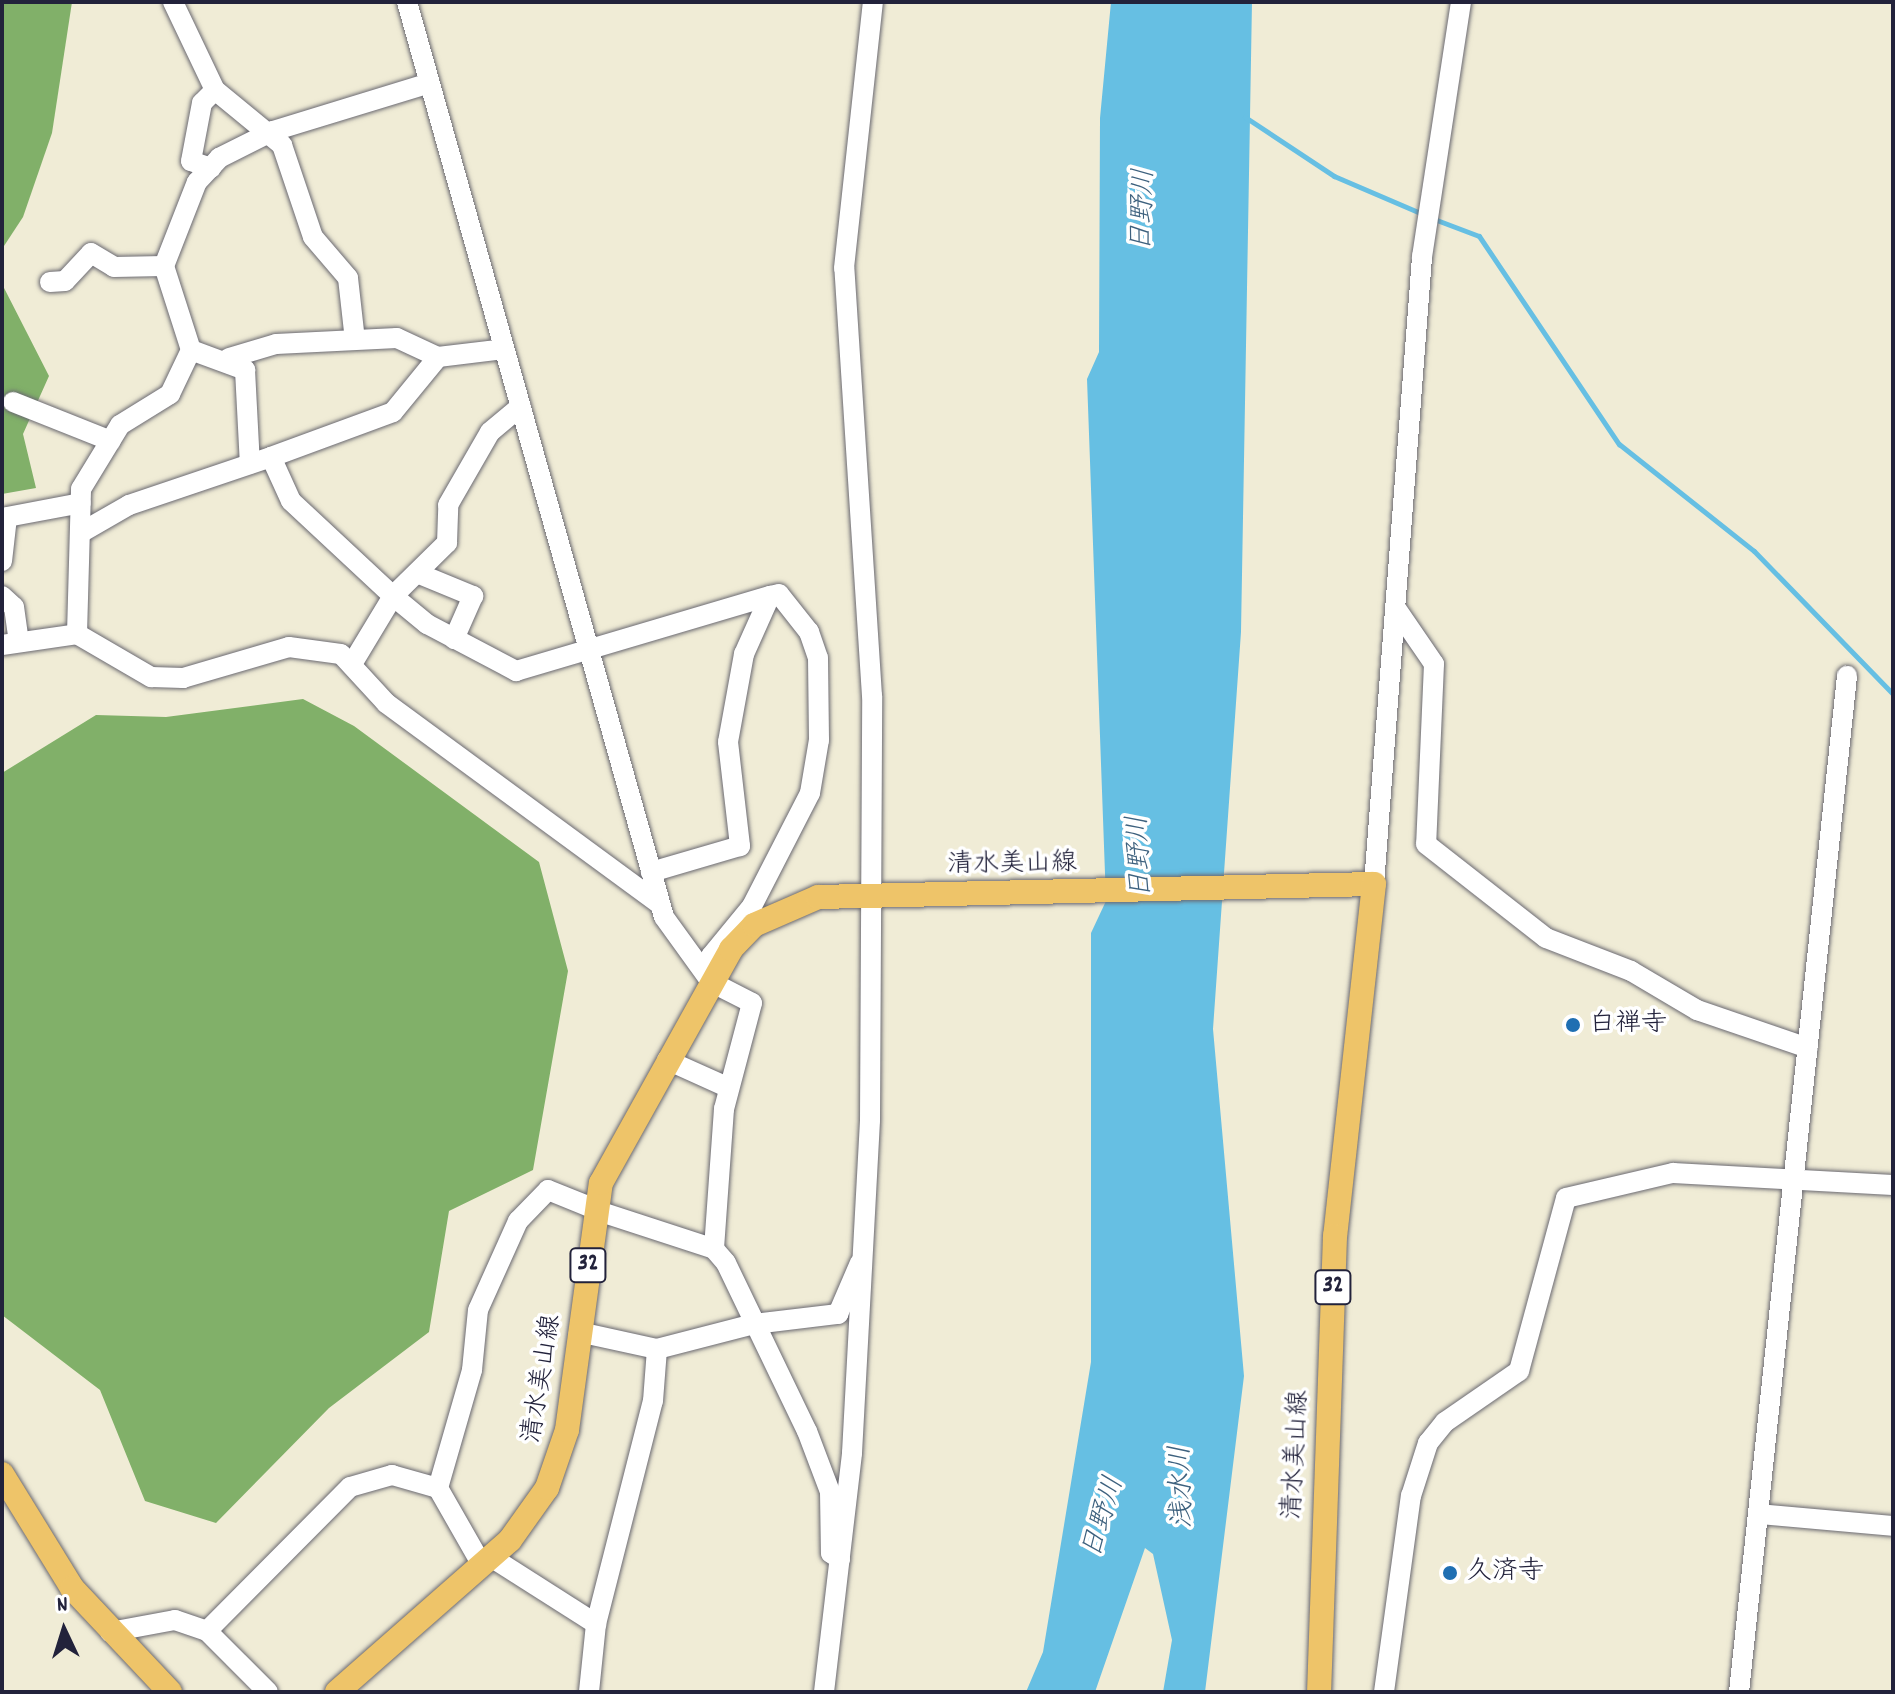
<!DOCTYPE html>
<meta charset="utf-8">
<style>
body{margin:0}
#map{position:relative;width:1895px;height:1694px;overflow:hidden;background:#f0ecd6;font-family:Dekko,"Klee One",sans-serif}
div>[style]{position:absolute}
[style*='--x']{left:calc(var(--x)*1px);top:calc(var(--y)*1px);width:calc(var(--w)*1px);rotate:calc(var(--a)*1deg)}
.forest>*{inset:0;background:#81b069}
.water>*{inset:0;background:#66bfe3}
.stream>*{height:5px;margin:-2.5px;padding:0 2.5px;transform-origin:2.5px;border-radius:2.5px;background:#66bfe3}
.roads{filter:drop-shadow(0 0 2px #6a6971) drop-shadow(0 0 2px #6a6971)}
.minor>*{height:20px;margin:-10px;padding:0 10px;transform-origin:10px;border-radius:10px;background:#fff}
.major>*{height:24px;margin:-12px;padding:0 12px;transform-origin:12px;border-radius:12px;background:#eec469}
.dots>*{width:22px;height:22px;translate:-50% -50%;box-sizing:border-box;border:4px solid #fff;border-radius:50%}
span{translate:-50% -50%;white-space:nowrap;text-align:center;line-height:1.15;-webkit-text-stroke:7px #fff;paint-order:stroke}
.shield-label span{padding:2px 6px;background:#fff;border:2px solid;border-radius:6px;-webkit-text-stroke-width:0}
.shield-label{font-size:24px;color:#22223b;font-weight:700}
.street-label{font-size:26px;color:#22223b}
.poi-label{font-size:26px;color:#22223b}
.left{translate:0 -50%;text-align:left}
.water-label{font-size:28px;color:#3d617e;font-style:italic}
.frame{position:absolute;inset:0;border:4px solid #22223b;pointer-events:none}
.north{position:absolute;left:24px;top:1590px;width:80px;height:80px;-webkit-text-stroke:6px #fff;paint-order:stroke;rotate:356deg;font-size:22px;font-weight:700;line-height:32px;text-align:center;color:#22223b}
.north::after{content:'';display:block;margin:auto;width:28px;height:36px;background:#22223b;clip-path:polygon(50% 0,100% 100%,50% 72%,0 100%)}
</style>
<div id="map">
<div class="forest">
<i style="clip-path:polygon(2px 2px,72px 2px,52px 133px,23px 217px,2px 249px)"></i>
<i style="clip-path:polygon(2px 284px,49px 376px,23px 434px,36px 488px,2px 494px)"></i>
<i style="clip-path:polygon(303px 699px,354px 726px,539px 862px,568px 971px,533px 1170px,449px 1211px,429px 1332px,329px 1408px,216px 1523px,145px 1501px,100px 1390px,2px 1315px,2px 773px,96px 715px,166px 717px)"></i>
</div>
<div class="water">
<i style="clip-path:polygon(1111px 2px,1252px 2px,1241px 632px,1213px 1029px,1244px 1376px,1205px 1692px,1163px 1692px,1172px 1640px,1153px 1554px,1145px 1548px,1095px 1692px,1026px 1692px,1043px 1652px,1091px 1362px,1091px 933px,1106px 901px,1087px 379px,1099px 352px,1100px 118px)"></i>
</div>
<div class="stream">
<i style="--x:1245;--y:117;--w:107;--a:33.5"></i>
<i style="--x:1334;--y:176;--w:99;--a:23.2"></i>
<i style="--x:1434;--y:219;--w:48;--a:20.7"></i>
<i style="--x:1479;--y:236;--w:251;--a:56.1"></i>
<i style="--x:1619;--y:444;--w:172;--a:38.4"></i>
<i style="--x:1754;--y:551;--w:199;--a:45.8"></i>
</div>
<div class="roads">
<div class="minor">
<i style="--x:173;--y:2;--w:98;--a:64.5"></i>
<i style="--x:215;--y:90;--w:87;--a:39.4"></i>
<i style="--x:282;--y:145;--w:97;--a:71.4"></i>
<i style="--x:313;--y:237;--w:54;--a:49.5"></i>
<i style="--x:348;--y:278;--w:62;--a:83.6"></i>
<i style="--x:407;--y:2;--w:950;--a:74.31"></i>
<i style="--x:664;--y:917;--w:80;--a:54.1"></i>
<i style="--x:711;--y:982;--w:46;--a:27.1"></i>
<i style="--x:752;--y:1003;--w:110;--a:104.8"></i>
<i style="--x:724;--y:1109;--w:140;--a:94.1"></i>
<i style="--x:211;--y:168;--w:21;--a:-161"></i>
<i style="--x:191;--y:161;--w:59;--a:-79.3"></i>
<i style="--x:202;--y:103;--w:18;--a:-45"></i>
<i style="--x:50;--y:282;--w:15;--a:-4"></i>
<i style="--x:65;--y:281;--w:38;--a:-47"></i>
<i style="--x:91;--y:253;--w:27;--a:31"></i>
<i style="--x:114;--y:267;--w:50;--a:-1.1"></i>
<i style="--x:191;--y:350;--w:58;--a:20.3"></i>
<i style="--x:245;--y:370;--w:94;--a:87"></i>
<i style="--x:229;--y:358;--w:49;--a:-16.6"></i>
<i style="--x:276;--y:344;--w:121;--a:-2.8"></i>
<i style="--x:397;--y:338;--w:45;--a:24.9"></i>
<i style="--x:438;--y:357;--w:66;--a:-6.9"></i>
<i style="--x:13;--y:402;--w:105;--a:21.7"></i>
<i style="--x:271;--y:457;--w:130;--a:-20.2"></i>
<i style="--x:393;--y:412;--w:71;--a:-50.7"></i>
<i style="--x:82;--y:532;--w:54;--a:-29.9"></i>
<i style="--x:129;--y:505;--w:150;--a:-18.7"></i>
<i style="--x:271;--y:457;--w:48;--a:65.6"></i>
<i style="--x:291;--y:501;--w:139;--a:43"></i>
<i style="--x:393;--y:596;--w:76;--a:-44.5"></i>
<i style="--x:447;--y:543;--w:38;--a:-88"></i>
<i style="--x:448;--y:505;--w:84;--a:-60.1"></i>
<i style="--x:490;--y:432;--w:40;--a:-40"></i>
<i style="--x:2;--y:561;--w:44;--a:-83.5"></i>
<i style="--x:7;--y:517;--w:75;--a:-10.7"></i>
<i style="--x:417;--y:573;--w:61;--a:22.3"></i>
<i style="--x:473;--y:596;--w:47;--a:113.8"></i>
<i style="--x:2;--y:596;--w:16;--a:43"></i>
<i style="--x:14;--y:607;--w:35;--a:82"></i>
<i style="--x:1395;--y:607;--w:69;--a:55.6"></i>
<i style="--x:1434;--y:664;--w:180;--a:92.5"></i>
<i style="--x:1426;--y:844;--w:152;--a:38.1"></i>
<i style="--x:1546;--y:938;--w:91;--a:21.2"></i>
<i style="--x:1631;--y:971;--w:77;--a:30.6"></i>
<i style="--x:1697;--y:1010;--w:117;--a:18.9"></i>
<i style="--x:77;--y:634;--w:86;--a:30.2"></i>
<i style="--x:151;--y:677;--w:32;--a:2"></i>
<i style="--x:183;--y:678;--w:110;--a:-16.3"></i>
<i style="--x:289;--y:647;--w:52;--a:7.7"></i>
<i style="--x:341;--y:654;--w:67;--a:47.4"></i>
<i style="--x:386;--y:703;--w:340;--a:36.3"></i>
<i style="--x:2;--y:645;--w:76;--a:-8.3"></i>
<i style="--x:77;--y:634;--w:145;--a:-88.4"></i>
<i style="--x:81;--y:489;--w:75;--a:-58.6"></i>
<i style="--x:120;--y:425;--w:59;--a:-31.8"></i>
<i style="--x:170;--y:394;--w:49;--a:-64.5"></i>
<i style="--x:191;--y:350;--w:88;--a:-107.8"></i>
<i style="--x:164;--y:266;--w:90;--a:-68.6"></i>
<i style="--x:197;--y:182;--w:33;--a:-47"></i>
<i style="--x:219;--y:158;--w:60;--a:-26.6"></i>
<i style="--x:273;--y:131;--w:161;--a:-17"></i>
<i style="--x:352;--y:664;--w:79;--a:-58.9"></i>
<i style="--x:393;--y:596;--w:44;--a:39.5"></i>
<i style="--x:427;--y:624;--w:101;--a:27.8"></i>
<i style="--x:516;--y:671;--w:265;--a:-16.5"></i>
<i style="--x:770;--y:596;--w:64;--a:114.1"></i>
<i style="--x:744;--y:654;--w:89;--a:100.3"></i>
<i style="--x:728;--y:742;--w:105;--a:83.4"></i>
<i style="--x:740;--y:846;--w:93;--a:163.7"></i>
<i style="--x:1374;--y:884;--w:629;--a:-85.62"></i>
<i style="--x:1422;--y:257;--w:258;--a:-81.3"></i>
<i style="--x:711;--y:982;--w:26;--a:-90"></i>
<i style="--x:711;--y:956;--w:65;--a:-50.6"></i>
<i style="--x:752;--y:906;--w:127;--a:-62.8"></i>
<i style="--x:810;--y:793;--w:54;--a:-80.4"></i>
<i style="--x:819;--y:740;--w:82;--a:-90.7"></i>
<i style="--x:818;--y:658;--w:28;--a:-109"></i>
<i style="--x:809;--y:632;--w:48;--a:-128.3"></i>
<i style="--x:779;--y:594;--w:9;--a:167"></i>
<i style="--x:667;--y:1060;--w:68;--a:24.3"></i>
<i style="--x:595;--y:1210;--w:125;--a:18.1"></i>
<i style="--x:714;--y:1249;--w:18;--a:49"></i>
<i style="--x:726;--y:1263;--w:187;--a:64.3"></i>
<i style="--x:807;--y:1431;--w:65;--a:69.3"></i>
<i style="--x:830;--y:1492;--w:61;--a:89.1"></i>
<i style="--x:831;--y:1553;--w:11;--a:34"></i>
<i style="--x:579;--y:1332;--w:80;--a:12.3"></i>
<i style="--x:438;--y:1488;--w:123;--a:-73.9"></i>
<i style="--x:472;--y:1370;--w:60;--a:-84.3"></i>
<i style="--x:478;--y:1310;--w:98;--a:-65.8"></i>
<i style="--x:518;--y:1221;--w:43;--a:-45.9"></i>
<i style="--x:548;--y:1190;--w:45;--a:22"></i>
<i style="--x:1759;--y:1514;--w:135;--a:5.1"></i>
<i style="--x:491;--y:1557;--w:125;--a:32.5"></i>
<i style="--x:596;--y:1624;--w:68;--a:95.9"></i>
<i style="--x:596;--y:1624;--w:230;--a:-75.7"></i>
<i style="--x:653;--y:1401;--w:52;--a:-85.6"></i>
<i style="--x:657;--y:1349;--w:100;--a:-14.5"></i>
<i style="--x:754;--y:1324;--w:85;--a:-6.8"></i>
<i style="--x:838;--y:1314;--w:56;--a:-66.7"></i>
<i style="--x:207;--y:1631;--w:203;--a:-45.2"></i>
<i style="--x:350;--y:1487;--w:44;--a:-15.9"></i>
<i style="--x:392;--y:1475;--w:48;--a:15.8"></i>
<i style="--x:438;--y:1488;--w:89;--a:60.3"></i>
<i style="--x:110;--y:1632;--w:66;--a:-10.5"></i>
<i style="--x:175;--y:1620;--w:34;--a:19"></i>
<i style="--x:207;--y:1631;--w:86;--a:45"></i>
<i style="--x:824;--y:1692;--w:241;--a:-83.3"></i>
<i style="--x:852;--y:1453;--w:333;--a:-86.9"></i>
<i style="--x:870;--y:1120;--w:424;--a:-89.7"></i>
<i style="--x:872;--y:696;--w:429;--a:-93.7"></i>
<i style="--x:844;--y:268;--w:268;--a:-83.8"></i>
<i style="--x:1384;--y:1692;--w:198;--a:-82.2"></i>
<i style="--x:1411;--y:1496;--w:56;--a:-72.2"></i>
<i style="--x:1428;--y:1443;--w:27;--a:-51"></i>
<i style="--x:1445;--y:1422;--w:90;--a:-34.6"></i>
<i style="--x:1519;--y:1371;--w:179;--a:-74.8"></i>
<i style="--x:1566;--y:1198;--w:110;--a:-13.2"></i>
<i style="--x:1673;--y:1173;--w:220;--a:3.1"></i>
<i style="--x:1739;--y:1692;--w:1022;--a:-83.93"></i>
</div>
<div class="major">
<i style="--x:2;--y:1474;--w:134;--a:58.4"></i>
<i style="--x:72;--y:1588;--w:143;--a:46.7"></i>
<i style="--x:337;--y:1692;--w:230;--a:-41.3"></i>
<i style="--x:510;--y:1540;--w:64;--a:-54.6"></i>
<i style="--x:547;--y:1488;--w:61;--a:-71"></i>
<i style="--x:567;--y:1430;--w:249;--a:-82.2"></i>
<i style="--x:601;--y:1183;--w:268;--a:-60.9"></i>
<i style="--x:731;--y:949;--w:33;--a:-46"></i>
<i style="--x:754;--y:925;--w:70;--a:-23.6"></i>
<i style="--x:818;--y:897;--w:556;--a:-1.34"></i>
<i style="--x:1374;--y:884;--w:354;--a:96.3"></i>
<i style="--x:1335;--y:1236;--w:456;--a:92"></i>
</div>
</div>
<div class="dots">
<i style="left:1573px;top:1025px;background:#1f6fb2"></i>
<i style="left:1450px;top:1573px;background:#1f6fb2"></i>
</div>
<div class="shield-label">
<span style="left:588px;top:1265px">32</span>
<span style="left:1333px;top:1287px">32</span>
</div>
<div class="street-label">
<span style="left:1012px;top:865px;rotate:-1deg">清水美山線</span>
<span style="left:543px;top:1379px;rotate:-81deg">清水美山線</span>
<span style="left:1297px;top:1455px;rotate:-87deg">清水美山線</span>
</div>
<div class="poi-label">
<span class="left" style="left:1589px;top:1025px">白禅寺</span>
<span class="left" style="left:1466px;top:1573px">久済寺</span>
</div>
<div class="water-label">
<span style="left:1145px;top:210px;rotate:-88deg">日野川</span>
<span style="left:1142px;top:857px;rotate:-93deg">日野川</span>
<span style="left:1184px;top:1487px;rotate:-92deg">浅水川</span>
<span style="left:1105px;top:1518px;rotate:-73deg">日野川</span>
</div>
<div class="frame"></div>
<div class="north">N</div>
</div>
